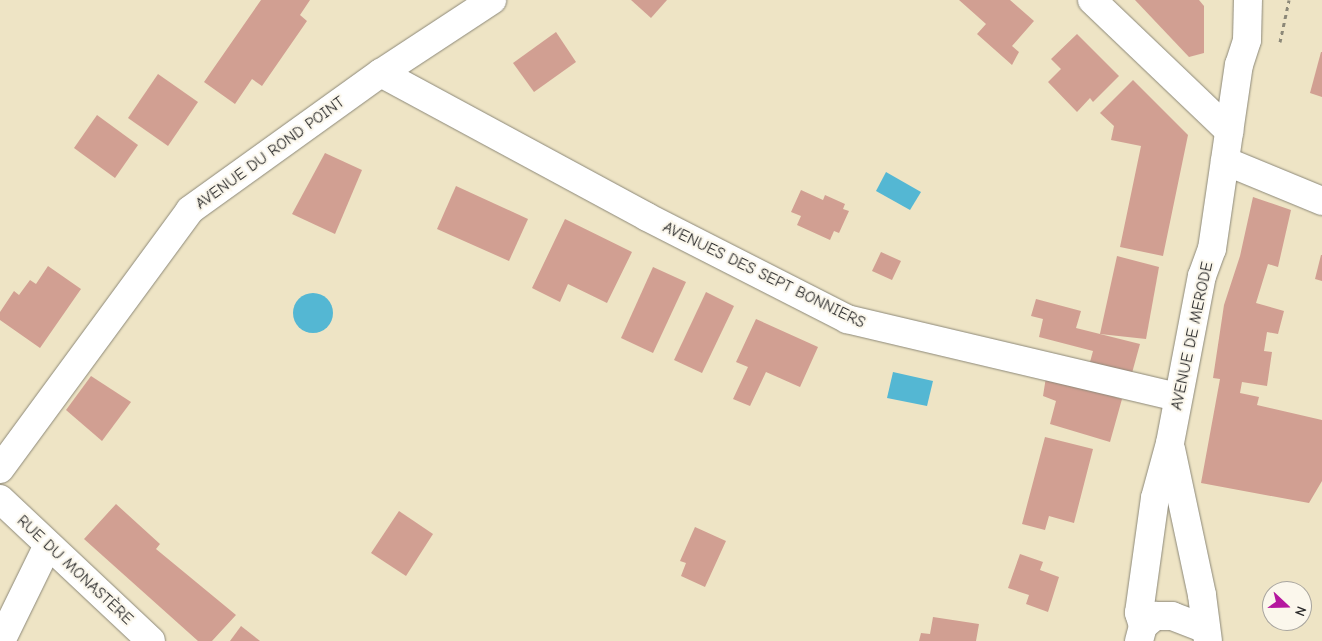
<!DOCTYPE html>
<meta charset="utf-8">
<style>
body{margin:0}
#map{position:relative;width:1322px;height:641px;overflow:hidden;background:#eee4c5;font-family:"Comic Neue",sans-serif}
div>[style]{position:absolute}
[style*='--x']{left:calc(var(--x)*1px);top:calc(var(--y)*1px);width:calc(var(--w)*1px);rotate:calc(var(--a)*1deg)}
.water>*{inset:0;background:#54b7d3}
.round{border-radius:50%}
.building>*{inset:0;background:#d19f92}
.path>*{height:3px;margin-top:-1.5px;transform-origin:0;background:repeating-linear-gradient(90deg,#8c8878 0 4px,transparent 0 8px)}
.roads{filter:drop-shadow(0 0 1px #8c8878) drop-shadow(0 0 1px #8c8878)}
.street>*{height:28px;margin:-14px;padding:0 14px;transform-origin:14px;border-radius:14px;background:#fff}
.secondary>*{height:28px;margin:-14px;padding:0 14px;transform-origin:14px;border-radius:14px;background:#fff}
span{translate:-50% -50%;white-space:nowrap;text-align:center;line-height:1.15;-webkit-text-stroke:4.5px #fbf7ec;paint-order:stroke}
.street-label{font-size:16px;color:#2b2b2b}
.north{position:absolute;left:1262px;top:581px;width:50px;height:50px;box-sizing:border-box;background:#fbf7ec;border:1px solid #a8a59f;border-radius:50%;rotate:111deg;font-size:14px;font-weight:700;line-height:20px;text-align:center;color:#2b2b2b}
.north::after{content:'';display:block;margin:auto;width:18px;height:22px;background:#b5179e;clip-path:polygon(50% 0,100% 100%,50% 72%,0 100%)}
</style>
<div id="map">
<div class="water">
<i style="clip-path:polygon(886px 172px,921px 192px,910px 210px,876px 191px)"></i>
<i class="round" style="left:293px;top:293px;width:40px;height:40px"></i>
<i style="clip-path:polygon(893px 372px,933px 381px,927px 406px,887px 398px)"></i>
</div>
<div class="building">
<i style="clip-path:polygon(261px 0,310px 0,300px 15px,307px 21px,262px 86px,252px 79px,235px 104px,204px 82px)"></i>
<i style="clip-path:polygon(631px 0,667px 0,651px 18px)"></i>
<i style="clip-path:polygon(959px 0,1010px 0,1034px 21px,1012px 46px,1019px 52px,1012px 65px,977px 34px,986px 24px)"></i>
<i style="clip-path:polygon(1135px 0,1199px 0,1204px 6px,1204px 53px,1189px 57px)"></i>
<i style="clip-path:polygon(556px 32px,576px 62px,534px 92px,513px 63px)"></i>
<i style="clip-path:polygon(1077px 34px,1119px 76px,1093px 102px,1090px 98px,1077px 112px,1048px 82px,1061px 69px,1051px 59px)"></i>
<i style="clip-path:polygon(1321px 52px,1322px 52px,1322px 97px,1310px 93px)"></i>
<i style="clip-path:polygon(158px 74px,198px 102px,168px 146px,128px 118px)"></i>
<i style="clip-path:polygon(1133px 80px,1188px 135px,1163px 256px,1120px 247px,1141px 146px,1111px 140px,1114px 126px,1100px 113px)"></i>
<i style="clip-path:polygon(97px 115px,138px 145px,115px 178px,74px 148px)"></i>
<i style="clip-path:polygon(325px 153px,362px 170px,335px 234px,292px 214px)"></i>
<i style="clip-path:polygon(456px 186px,528px 219px,509px 261px,437px 229px)"></i>
<i style="clip-path:polygon(801px 190px,823px 200px,825px 195px,845px 204px,843px 209px,849px 211px,839px 233px,834px 231px,830px 240px,797px 225px,801px 216px,791px 212px)"></i>
<i style="clip-path:polygon(1253px 197px,1291px 210px,1278px 267px,1268px 264px,1256px 303px,1284px 311px,1278px 334px,1267px 332px,1264px 351px,1272px 352px,1267px 386px,1242px 382px,1240px 393px,1259px 397px,1257px 405px,1322px 420px,1322px 481px,1309px 503px,1201px 483px,1220px 379px,1213px 378px,1224px 305px,1240px 256px)"></i>
<i style="clip-path:polygon(565px 219px,632px 252px,607px 303px,568px 284px,560px 302px,532px 288px)"></i>
<i style="clip-path:polygon(881px 252px,901px 261px,892px 280px,872px 271px)"></i>
<i style="clip-path:polygon(1321px 255px,1322px 255px,1322px 281px,1315px 279px)"></i>
<i style="clip-path:polygon(1117px 256px,1159px 267px,1146px 339px,1100px 334px)"></i>
<i style="clip-path:polygon(48px 266px,81px 289px,40px 348px,0 320px,0 312px,14px 291px,19px 295px,30px 280px,36px 284px)"></i>
<i style="clip-path:polygon(653px 267px,686px 282px,653px 353px,621px 338px)"></i>
<i style="clip-path:polygon(706px 292px,734px 306px,702px 373px,674px 360px)"></i>
<i style="clip-path:polygon(1036px 299px,1081px 311px,1076px 328px,1140px 344px,1132px 373px,1090px 362px,1093px 351px,1039px 337px,1043px 319px,1031px 316px)"></i>
<i style="clip-path:polygon(756px 319px,818px 347px,800px 387px,766px 372px,750px 406px,733px 399px,748px 367px,736px 362px)"></i>
<i style="clip-path:polygon(91px 376px,131px 402px,102px 441px,66px 410px)"></i>
<i style="clip-path:polygon(1046px 377px,1116px 390px,1115px 397px,1122px 399px,1110px 442px,1050px 424px,1056px 401px,1043px 396px)"></i>
<i style="clip-path:polygon(1045px 437px,1093px 449px,1074px 523px,1049px 516px,1045px 530px,1022px 524px)"></i>
<i style="clip-path:polygon(116px 504px,160px 544px,156px 549px,236px 615px,212px 641px,198px 641px,84px 539px)"></i>
<i style="clip-path:polygon(399px 511px,433px 534px,406px 576px,371px 553px)"></i>
<i style="clip-path:polygon(695px 527px,726px 541px,705px 587px,681px 576px,686px 563px,680px 561px)"></i>
<i style="clip-path:polygon(1020px 554px,1043px 562px,1040px 570px,1059px 577px,1048px 612px,1026px 604px,1029px 595px,1008px 588px)"></i>
<i style="clip-path:polygon(933px 617px,979px 624px,976px 641px,919px 641px,921px 633px,930px 634px)"></i>
<i style="clip-path:polygon(241px 626px,260px 641px,230px 641px)"></i>
</div>
<div class="path">
<i style="--x:1280;--y:42;--w:43;--a:-77.9"></i>
</div>
<div class="roads">
<div class="street">
<i style="--x:1092;--y:0;--w:190;--a:43.7"></i>
<i style="--x:381;--y:73;--w:302;--a:28.4"></i>
<i style="--x:647;--y:217;--w:225;--a:27"></i>
<i style="--x:847;--y:319;--w:340;--a:13.3"></i>
<i style="--x:1225;--y:161;--w:105;--a:22.4"></i>
<i style="--x:0;--y:469;--w:321;--a:-53.7"></i>
<i style="--x:190;--y:210;--w:235;--a:-35.7"></i>
<i style="--x:381;--y:73;--w:133;--a:-33.3"></i>
<i style="--x:0;--y:499;--w:207;--a:43.2"></i>
<i style="--x:1;--y:641;--w:107;--a:-63.9"></i>
</div>
<div class="secondary">
<i style="--x:1171;--y:449;--w:149;--a:78"></i>
<i style="--x:1202;--y:595;--w:46;--a:82.6"></i>
<i style="--x:1143;--y:626;--w:16;--a:-40"></i>
<i style="--x:1155;--y:616;--w:17;--a:0"></i>
<i style="--x:1172;--y:616;--w:36;--a:21"></i>
<i style="--x:1139;--y:641;--w:16;--a:-75"></i>
<i style="--x:1143;--y:626;--w:14;--a:-107"></i>
<i style="--x:1139;--y:613;--w:116;--a:-82.1"></i>
<i style="--x:1155;--y:498;--w:57;--a:-74.7"></i>
<i style="--x:1170;--y:443;--w:170;--a:-79.2"></i>
<i style="--x:1202;--y:276;--w:29;--a:-70"></i>
<i style="--x:1212;--y:249;--w:186;--a:-81.7"></i>
<i style="--x:1239;--y:65;--w:26;--a:-72"></i>
<i style="--x:1247;--y:40;--w:40;--a:-88.6"></i>
</div>
</div>
<div class="street-label">
<span style="left:270px;top:153px;rotate:-36deg">AVENUE DU ROND POINT</span>
<span style="left:764px;top:275px;rotate:26deg">AVENUES DES SEPT BONNIERS</span>
<span style="left:1192px;top:336px;rotate:-78deg">AVENUE DE MERODE</span>
<span style="left:75px;top:570px;rotate:43deg">RUE DU MONASTÈRE</span>
</div>
<div class="north">N</div>
</div>
